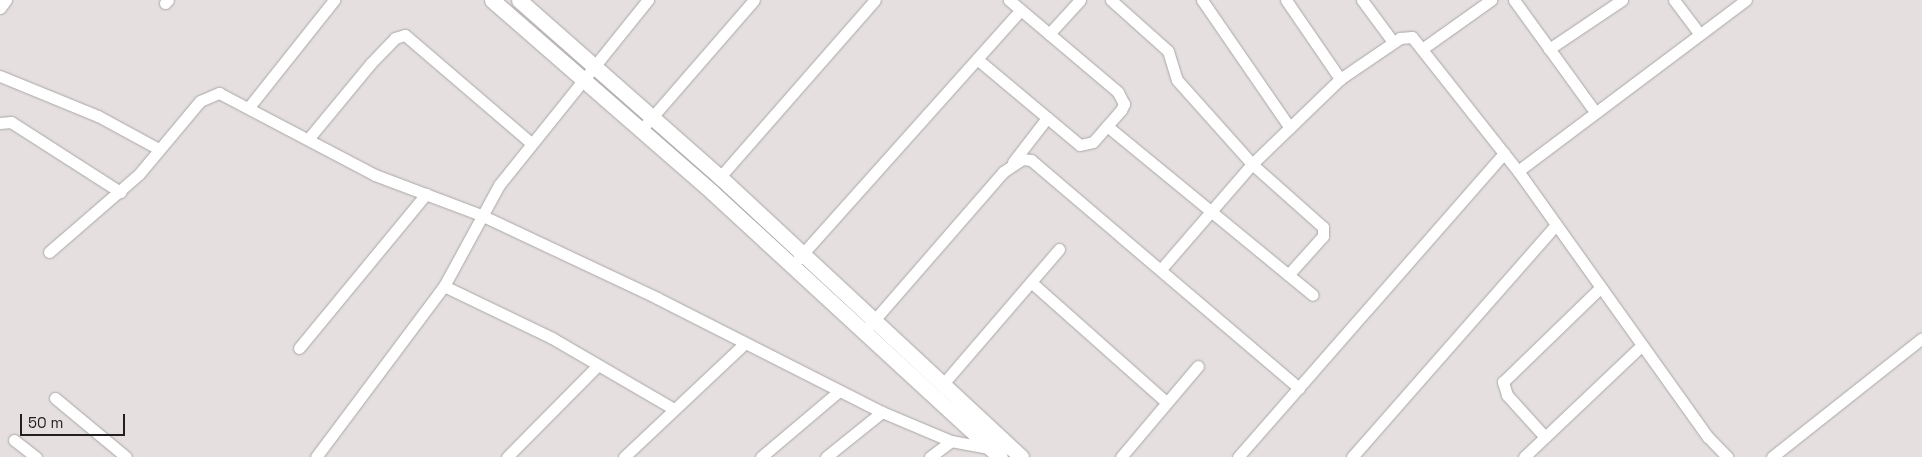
<!DOCTYPE html>
<style>
body{margin:0}
#map{position:relative;width:1922px;height:457px;overflow:hidden;background:#e5dfe0;font-family:"Space Grotesk",sans-serif}
div>[style]{position:absolute}
[style*='--x']{left:calc(var(--x)*1px);top:calc(var(--y)*1px);width:calc(var(--w)*1px);rotate:calc(var(--a)*1deg)}
.roads{filter:drop-shadow(0 0 1px #aba6a6) drop-shadow(0 0 1px #aba6a6)}
.minor>*{height:11px;margin:-5.5px;padding:0 5.5px;transform-origin:5.5px;border-radius:5.5px;background:#fff}
.secondary>*{height:15px;margin:-7.5px;padding:0 7.5px;transform-origin:7.5px;border-radius:7.5px;background:#fff}
span{translate:-50% -50%;white-space:nowrap;text-align:center;line-height:1.15;-webkit-text-stroke:4px #e5dfe0;paint-order:stroke}
.scale{position:absolute;left:20px;top:414px;width:105px;height:22px;box-sizing:border-box;border:2px solid #211f1f;border-top:0;padding-left:6px;font-size:15px;line-height:18px;white-space:nowrap;color:#211f1f;-webkit-text-stroke:4px #e5dfe0;paint-order:stroke}
</style>
<div id="map">
<div class="roads">
<div class="minor">
<i style="--x:1111;--y:0;--w:76;--a:41.8"></i>
<i style="--x:1168;--y:51;--w:30;--a:73"></i>
<i style="--x:1177;--y:80;--w:113;--a:48.2"></i>
<i style="--x:1252;--y:164;--w:95;--a:41.6"></i>
<i style="--x:1323;--y:227;--w:9;--a:90"></i>
<i style="--x:1323;--y:236;--w:52;--a:131.9"></i>
<i style="--x:1202;--y:0;--w:155;--a:55.5"></i>
<i style="--x:1286;--y:0;--w:96;--a:55.6"></i>
<i style="--x:1362;--y:0;--w:52;--a:53.6"></i>
<i style="--x:1514;--y:0;--w:138;--a:54.1"></i>
<i style="--x:1674;--y:0;--w:41;--a:52.9"></i>
<i style="--x:165;--y:3;--w:4;--a:-45"></i>
<i style="--x:0;--y:8;--w:10;--a:-53"></i>
<i style="--x:1049;--y:34;--w:46;--a:-47.6"></i>
<i style="--x:1422;--y:49;--w:85;--a:-35.4"></i>
<i style="--x:1549;--y:49;--w:88;--a:-33.9"></i>
<i style="--x:977;--y:59;--w:134;--a:39.9"></i>
<i style="--x:1080;--y:145;--w:13;--a:-13"></i>
<i style="--x:1093;--y:142;--w:43;--a:-48.8"></i>
<i style="--x:1121;--y:110;--w:7;--a:-63"></i>
<i style="--x:1124;--y:104;--w:13;--a:-117"></i>
<i style="--x:1118;--y:92;--w:143;--a:-139.8"></i>
<i style="--x:0;--y:76;--w:106;--a:22.2"></i>
<i style="--x:98;--y:116;--w:67;--a:28.5"></i>
<i style="--x:249;--y:107;--w:137;--a:-51.5"></i>
<i style="--x:0;--y:123;--w:11;--a:-5"></i>
<i style="--x:11;--y:122;--w:130;--a:32.7"></i>
<i style="--x:1107;--y:126;--w:266;--a:39.4"></i>
<i style="--x:641;--y:130;--w:172;--a:-49"></i>
<i style="--x:309;--y:138;--w:97;--a:-50.4"></i>
<i style="--x:371;--y:63;--w:35;--a:-46"></i>
<i style="--x:395;--y:38;--w:10;--a:-17"></i>
<i style="--x:405;--y:35;--w:167;--a:40.6"></i>
<i style="--x:1013;--y:162;--w:56;--a:-52.3"></i>
<i style="--x:1518;--y:171;--w:285;--a:-36.9"></i>
<i style="--x:720;--y:177;--w:235;--a:-48.8"></i>
<i style="--x:49;--y:252;--w:119;--a:-40.9"></i>
<i style="--x:139;--y:174;--w:95;--a:-50.1"></i>
<i style="--x:200;--y:101;--w:21;--a:-23"></i>
<i style="--x:219;--y:93;--w:176;--a:27.7"></i>
<i style="--x:375;--y:175;--w:113;--a:20.7"></i>
<i style="--x:481;--y:215;--w:195;--a:25.2"></i>
<i style="--x:657;--y:298;--w:252;--a:26.9"></i>
<i style="--x:882;--y:412;--w:75;--a:22.8"></i>
<i style="--x:951;--y:441;--w:44;--a:10.5"></i>
<i style="--x:798;--y:259;--w:334;--a:-48.2"></i>
<i style="--x:1162;--y:268;--w:138;--a:-49.1"></i>
<i style="--x:1252;--y:164;--w:122;--a:-44"></i>
<i style="--x:1340;--y:79;--w:73;--a:-34.3"></i>
<i style="--x:1400;--y:38;--w:12;--a:-5"></i>
<i style="--x:1412;--y:37;--w:171;--a:51.7"></i>
<i style="--x:1518;--y:171;--w:327;--a:54.5"></i>
<i style="--x:1708;--y:437;--w:28;--a:46"></i>
<i style="--x:1031;--y:282;--w:181;--a:41.6"></i>
<i style="--x:444;--y:286;--w:120;--a:25.7"></i>
<i style="--x:552;--y:338;--w:141;--a:30.2"></i>
<i style="--x:870;--y:325;--w:203;--a:-49"></i>
<i style="--x:1003;--y:172;--w:23;--a:-34"></i>
<i style="--x:1022;--y:159;--w:9;--a:6"></i>
<i style="--x:1031;--y:160;--w:352;--a:40.4"></i>
<i style="--x:299;--y:348;--w:200;--a:-50.5"></i>
<i style="--x:943;--y:384;--w:178;--a:-49.3"></i>
<i style="--x:55;--y:398;--w:92;--a:39.7"></i>
<i style="--x:1545;--y:437;--w:57;--a:-132.1"></i>
<i style="--x:1507;--y:395;--w:14;--a:-107"></i>
<i style="--x:1503;--y:382;--w:135;--a:-44.1"></i>
<i style="--x:14;--y:440;--w:28;--a:38"></i>
<i style="--x:316;--y:457;--w:214;--a:-53.2"></i>
<i style="--x:444;--y:286;--w:115;--a:-61.4"></i>
<i style="--x:499;--y:185;--w:238;--a:-51.2"></i>
<i style="--x:507;--y:457;--w:129;--a:-45.3"></i>
<i style="--x:624;--y:457;--w:166;--a:-43.3"></i>
<i style="--x:761;--y:457;--w:102;--a:-40.2"></i>
<i style="--x:826;--y:457;--w:72;--a:-38.8"></i>
<i style="--x:930;--y:457;--w:26;--a:-37"></i>
<i style="--x:1121;--y:457;--w:119;--a:-49.8"></i>
<i style="--x:1238;--y:457;--w:404;--a:-48.8"></i>
<i style="--x:1352;--y:457;--w:309;--a:-48.7"></i>
<i style="--x:1524;--y:457;--w:161;--a:-43.5"></i>
<i style="--x:1772;--y:457;--w:191;--a:-38.4"></i>
</div>
<div class="secondary">
<i style="--x:492;--y:0;--w:292;--a:41.1"></i>
<i style="--x:712;--y:192;--w:391;--a:42.6"></i>
<i style="--x:519;--y:0;--w:268;--a:41.4"></i>
<i style="--x:720;--y:177;--w:411;--a:42.9"></i>
</div>
</div>
<div class="scale">50 m</div>
</div>
